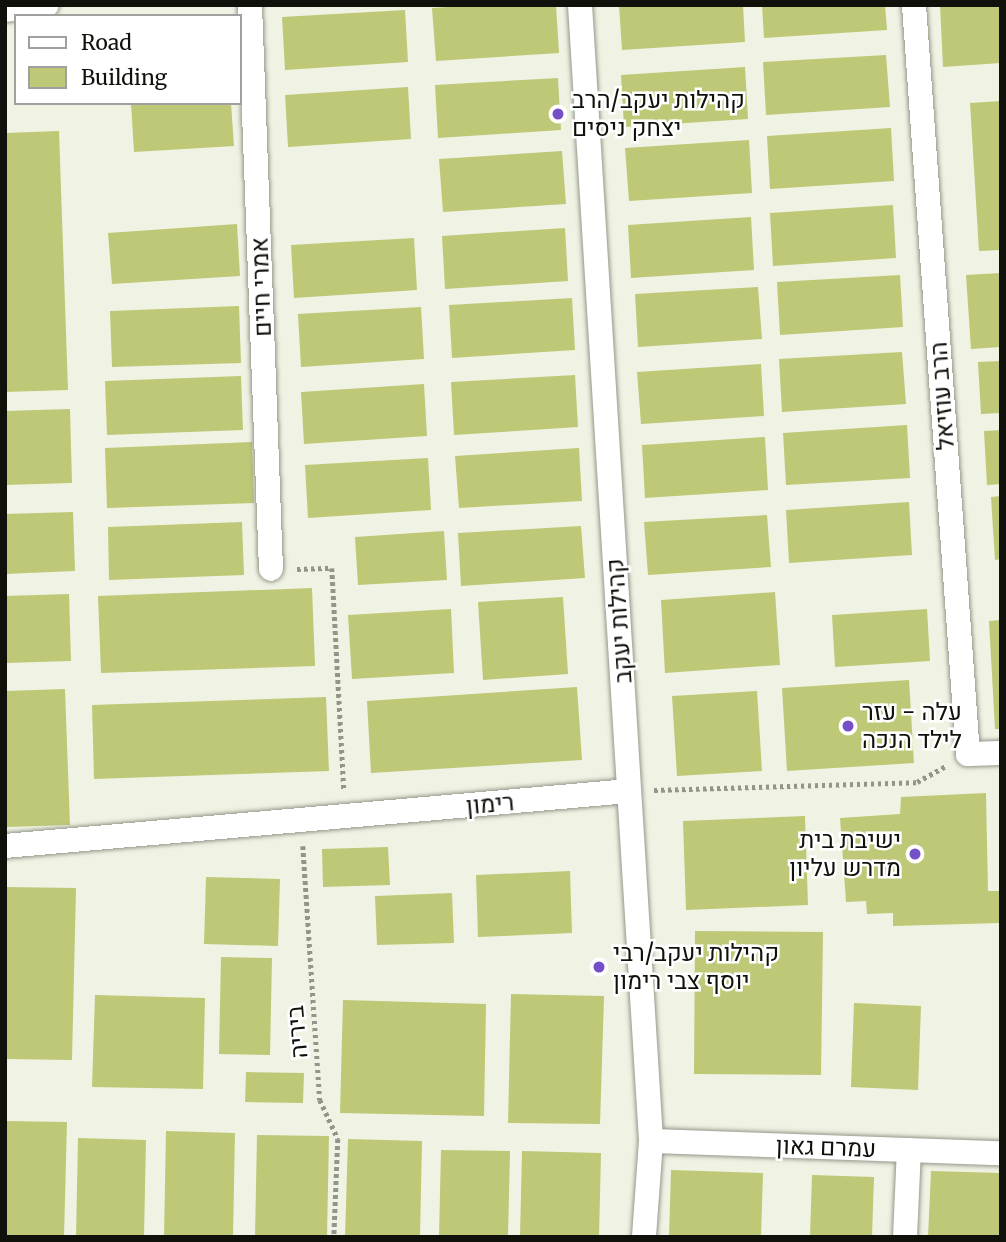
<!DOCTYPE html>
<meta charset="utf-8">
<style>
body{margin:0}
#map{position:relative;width:1006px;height:1242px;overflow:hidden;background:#f0f3e4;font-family:Merriweather,Heebo,serif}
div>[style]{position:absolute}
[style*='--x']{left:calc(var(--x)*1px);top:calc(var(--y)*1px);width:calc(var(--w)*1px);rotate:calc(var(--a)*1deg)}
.building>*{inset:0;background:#bec876}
.path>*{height:4.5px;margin-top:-2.25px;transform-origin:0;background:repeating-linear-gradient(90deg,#93958a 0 3.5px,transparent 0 7px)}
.roads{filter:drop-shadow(0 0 2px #95978a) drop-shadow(0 0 2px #95978a)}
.street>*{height:24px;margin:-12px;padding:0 12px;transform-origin:12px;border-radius:12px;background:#fff}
.dots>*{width:19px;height:19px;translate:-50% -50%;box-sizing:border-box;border:4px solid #fff;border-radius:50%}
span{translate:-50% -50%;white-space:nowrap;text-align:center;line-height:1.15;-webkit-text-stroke:5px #fff;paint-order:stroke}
.poi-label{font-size:24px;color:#11110c}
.left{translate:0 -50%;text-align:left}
.right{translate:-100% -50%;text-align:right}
.street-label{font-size:24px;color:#11110c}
.frame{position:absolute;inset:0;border:7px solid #11110c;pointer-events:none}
.legend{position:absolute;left:14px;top:14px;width:228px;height:91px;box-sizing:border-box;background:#fff;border:2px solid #a0a09e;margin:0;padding:9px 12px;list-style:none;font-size:21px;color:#11110c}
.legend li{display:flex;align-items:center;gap:14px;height:35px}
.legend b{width:35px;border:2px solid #a0a09e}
</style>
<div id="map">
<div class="building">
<i style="clip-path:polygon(478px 5px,556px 5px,559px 53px,436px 61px,432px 8px)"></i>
<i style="clip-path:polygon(619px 5px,743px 5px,745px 42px,622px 50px)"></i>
<i style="clip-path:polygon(762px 5px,885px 5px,887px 30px,764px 38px)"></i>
<i style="clip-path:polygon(940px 5px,1001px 5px,1001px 63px,943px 67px)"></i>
<i style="clip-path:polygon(405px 10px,408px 62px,285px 70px,282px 17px)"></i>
<i style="clip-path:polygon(886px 55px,890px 107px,766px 115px,763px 62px)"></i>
<i style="clip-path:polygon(745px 67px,748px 119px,624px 127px,621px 75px)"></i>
<i style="clip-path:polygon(558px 78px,561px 130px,438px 138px,435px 85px)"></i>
<i style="clip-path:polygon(408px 87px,411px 139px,288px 147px,285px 95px)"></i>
<i style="clip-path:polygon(1001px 101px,1001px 250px,979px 251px,970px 103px)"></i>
<i style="clip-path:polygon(131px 103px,231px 103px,234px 146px,134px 152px)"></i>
<i style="clip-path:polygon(891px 128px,894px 181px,770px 189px,767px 136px)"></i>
<i style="clip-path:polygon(59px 131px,68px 390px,5px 392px,5px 133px)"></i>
<i style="clip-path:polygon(749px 140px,752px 193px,629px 201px,625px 148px)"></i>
<i style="clip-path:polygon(562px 151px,566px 204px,443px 212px,439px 159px)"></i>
<i style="clip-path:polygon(893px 205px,896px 258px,773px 266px,770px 213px)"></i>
<i style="clip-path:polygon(751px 217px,754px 270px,631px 278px,628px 225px)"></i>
<i style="clip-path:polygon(237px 224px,240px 276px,112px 284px,108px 233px)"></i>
<i style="clip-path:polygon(565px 228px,568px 281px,445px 289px,442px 236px)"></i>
<i style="clip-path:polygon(414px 238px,417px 290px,294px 298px,291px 245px)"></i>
<i style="clip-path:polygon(1001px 273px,1001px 347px,971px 349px,966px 275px)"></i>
<i style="clip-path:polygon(900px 275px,903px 327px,780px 335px,777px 282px)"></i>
<i style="clip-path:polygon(758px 287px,762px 339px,638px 347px,635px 294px)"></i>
<i style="clip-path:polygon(572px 298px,575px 350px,452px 358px,449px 305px)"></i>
<i style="clip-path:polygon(239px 306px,241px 363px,112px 367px,110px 311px)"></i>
<i style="clip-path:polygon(421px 307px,424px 359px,301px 367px,298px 314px)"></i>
<i style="clip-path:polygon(902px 352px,906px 404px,782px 412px,779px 359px)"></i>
<i style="clip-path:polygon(1001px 361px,1001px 413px,981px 414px,978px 362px)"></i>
<i style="clip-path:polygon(761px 364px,764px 416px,641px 424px,637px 372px)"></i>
<i style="clip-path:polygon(575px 375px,578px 427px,454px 435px,451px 382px)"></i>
<i style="clip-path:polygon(241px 376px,243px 430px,107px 435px,105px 381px)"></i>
<i style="clip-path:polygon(424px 384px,427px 436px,304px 444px,301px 392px)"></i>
<i style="clip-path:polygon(70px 409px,72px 483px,5px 485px,5px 411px)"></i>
<i style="clip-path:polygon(907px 425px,910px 478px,786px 485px,783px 433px)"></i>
<i style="clip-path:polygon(1001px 430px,1001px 484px,987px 485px,984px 431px)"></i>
<i style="clip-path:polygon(765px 437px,768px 490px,645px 498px,642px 445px)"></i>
<i style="clip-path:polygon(252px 442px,254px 503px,107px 508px,105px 448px)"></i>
<i style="clip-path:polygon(579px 448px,582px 501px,459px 508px,455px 456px)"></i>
<i style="clip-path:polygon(428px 458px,431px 510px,308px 518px,305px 465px)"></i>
<i style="clip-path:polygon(1001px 496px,1001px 559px,995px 560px,991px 497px)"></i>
<i style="clip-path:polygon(909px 502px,912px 555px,789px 563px,786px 510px)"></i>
<i style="clip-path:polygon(73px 512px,75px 571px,5px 574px,5px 514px)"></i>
<i style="clip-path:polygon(767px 515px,771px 567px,648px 575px,644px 522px)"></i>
<i style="clip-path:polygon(242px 522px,244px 575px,109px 580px,108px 527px)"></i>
<i style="clip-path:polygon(581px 526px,585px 578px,461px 586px,458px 533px)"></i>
<i style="clip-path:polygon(444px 531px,447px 580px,358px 585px,355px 537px)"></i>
<i style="clip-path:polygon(312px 588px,315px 666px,101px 673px,98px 596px)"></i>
<i style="clip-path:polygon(775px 592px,780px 665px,665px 673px,661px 600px)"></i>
<i style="clip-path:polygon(69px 594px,71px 661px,5px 663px,5px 596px)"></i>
<i style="clip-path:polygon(563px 597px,568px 674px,483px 680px,478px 602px)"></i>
<i style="clip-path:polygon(451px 609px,454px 673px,352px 679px,348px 615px)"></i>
<i style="clip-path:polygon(927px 609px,930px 661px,835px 667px,832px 615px)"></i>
<i style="clip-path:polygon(1001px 620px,1001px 729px,995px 729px,989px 621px)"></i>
<i style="clip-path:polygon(909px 680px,914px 763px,787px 771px,782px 688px)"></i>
<i style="clip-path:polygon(577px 687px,582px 760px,371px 773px,367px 701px)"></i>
<i style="clip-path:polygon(65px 689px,70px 825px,5px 827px,5px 691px)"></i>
<i style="clip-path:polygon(757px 691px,762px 771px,677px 776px,672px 696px)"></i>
<i style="clip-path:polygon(326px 697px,329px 771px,94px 779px,92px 705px)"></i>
<i style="clip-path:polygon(986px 793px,988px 891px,1001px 891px,1001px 923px,893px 926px,893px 913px,867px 914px,866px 901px,846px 902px,840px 818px,900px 814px,901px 797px)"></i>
<i style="clip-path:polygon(805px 816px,808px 905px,686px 910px,683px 821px)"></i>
<i style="clip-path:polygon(388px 847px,390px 885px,323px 887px,322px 849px)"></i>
<i style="clip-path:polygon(570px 871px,572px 933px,478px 937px,476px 875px)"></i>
<i style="clip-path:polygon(206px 877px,280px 879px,278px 946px,204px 944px)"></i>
<i style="clip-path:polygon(6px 887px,76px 888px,72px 1060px,5px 1059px)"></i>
<i style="clip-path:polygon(452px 893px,454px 943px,377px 945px,375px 896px)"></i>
<i style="clip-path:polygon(695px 931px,823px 932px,821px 1075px,694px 1074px)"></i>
<i style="clip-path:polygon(221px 957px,272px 958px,270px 1055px,219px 1054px)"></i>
<i style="clip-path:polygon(511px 994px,604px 996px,600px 1124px,508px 1123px)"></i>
<i style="clip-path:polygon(95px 995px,205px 998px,203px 1089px,92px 1087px)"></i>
<i style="clip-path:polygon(343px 1000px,486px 1004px,484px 1116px,340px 1113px)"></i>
<i style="clip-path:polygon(854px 1003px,921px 1006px,918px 1090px,851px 1087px)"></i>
<i style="clip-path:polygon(246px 1072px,304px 1073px,303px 1103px,245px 1102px)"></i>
<i style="clip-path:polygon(5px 1121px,67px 1122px,64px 1237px,5px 1237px)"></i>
<i style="clip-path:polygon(166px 1131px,235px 1133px,233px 1237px,164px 1237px)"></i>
<i style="clip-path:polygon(257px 1135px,329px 1136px,327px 1237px,255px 1237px)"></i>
<i style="clip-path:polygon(78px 1138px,146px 1140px,144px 1237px,76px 1237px)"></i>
<i style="clip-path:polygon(348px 1139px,422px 1141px,420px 1237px,345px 1237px)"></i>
<i style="clip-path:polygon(441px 1150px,510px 1151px,508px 1237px,439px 1237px)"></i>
<i style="clip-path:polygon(522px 1151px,601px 1153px,599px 1237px,520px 1237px)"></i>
<i style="clip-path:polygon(671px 1170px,763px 1173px,761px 1237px,669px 1237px)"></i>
<i style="clip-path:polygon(931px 1171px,1001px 1173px,1001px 1237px,928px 1237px)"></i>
<i style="clip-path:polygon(812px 1175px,874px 1177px,872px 1237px,810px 1237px)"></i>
</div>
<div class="path">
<i style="--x:297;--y:569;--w:35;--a:-2"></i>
<i style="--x:332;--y:568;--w:222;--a:86.9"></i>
<i style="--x:654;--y:790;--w:263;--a:-1.7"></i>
<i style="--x:917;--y:782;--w:33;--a:-29"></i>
<i style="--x:303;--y:846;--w:255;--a:86.2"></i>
<i style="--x:320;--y:1100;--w:43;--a:65.2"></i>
<i style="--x:338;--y:1139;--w:98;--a:92.3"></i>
</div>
<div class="roads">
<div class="street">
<i style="--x:250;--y:5;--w:564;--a:87.87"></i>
<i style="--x:580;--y:5;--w:1138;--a:86.42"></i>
<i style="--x:651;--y:1141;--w:96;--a:94.2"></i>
<i style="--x:914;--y:5;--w:751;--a:85.88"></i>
<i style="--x:968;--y:754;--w:33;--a:-2"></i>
<i style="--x:5;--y:10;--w:42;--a:-6.8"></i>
<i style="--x:5;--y:846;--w:626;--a:-5.04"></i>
<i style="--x:651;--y:1141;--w:350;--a:2"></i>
<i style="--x:905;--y:1237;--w:87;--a:-87.4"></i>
</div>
</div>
<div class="dots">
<i style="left:558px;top:114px;background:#754fc8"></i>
<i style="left:848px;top:726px;background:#754fc8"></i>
<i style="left:915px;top:854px;background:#754fc8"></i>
<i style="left:599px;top:967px;background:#754fc8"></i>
</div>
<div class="poi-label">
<span class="left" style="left:572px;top:114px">קהילות יעקב/הרב<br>יצחק ניסים</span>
<span class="left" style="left:862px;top:726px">עלה - עזר<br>לילד הנכה</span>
<span class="right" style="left:901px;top:854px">ישיבת בית<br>מדרש עליון</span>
<span class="left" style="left:613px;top:967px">קהילות יעקב/רבי<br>יוסף צבי רימון</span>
</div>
<div class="street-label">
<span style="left:261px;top:287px;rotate:-92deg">אמרי חיים</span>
<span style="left:942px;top:396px;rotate:-94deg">הרב עוזיאל</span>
<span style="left:619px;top:621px;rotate:-94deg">קהילות יעקב</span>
<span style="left:490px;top:804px;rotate:-5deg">רימון</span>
<span style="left:297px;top:1032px;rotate:-95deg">ביריה</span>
<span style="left:826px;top:1147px;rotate:2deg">עמרם גאון</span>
</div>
<div class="frame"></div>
<ul class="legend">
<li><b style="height:9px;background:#fff"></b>Road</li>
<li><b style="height:19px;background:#bec876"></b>Building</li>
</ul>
</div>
